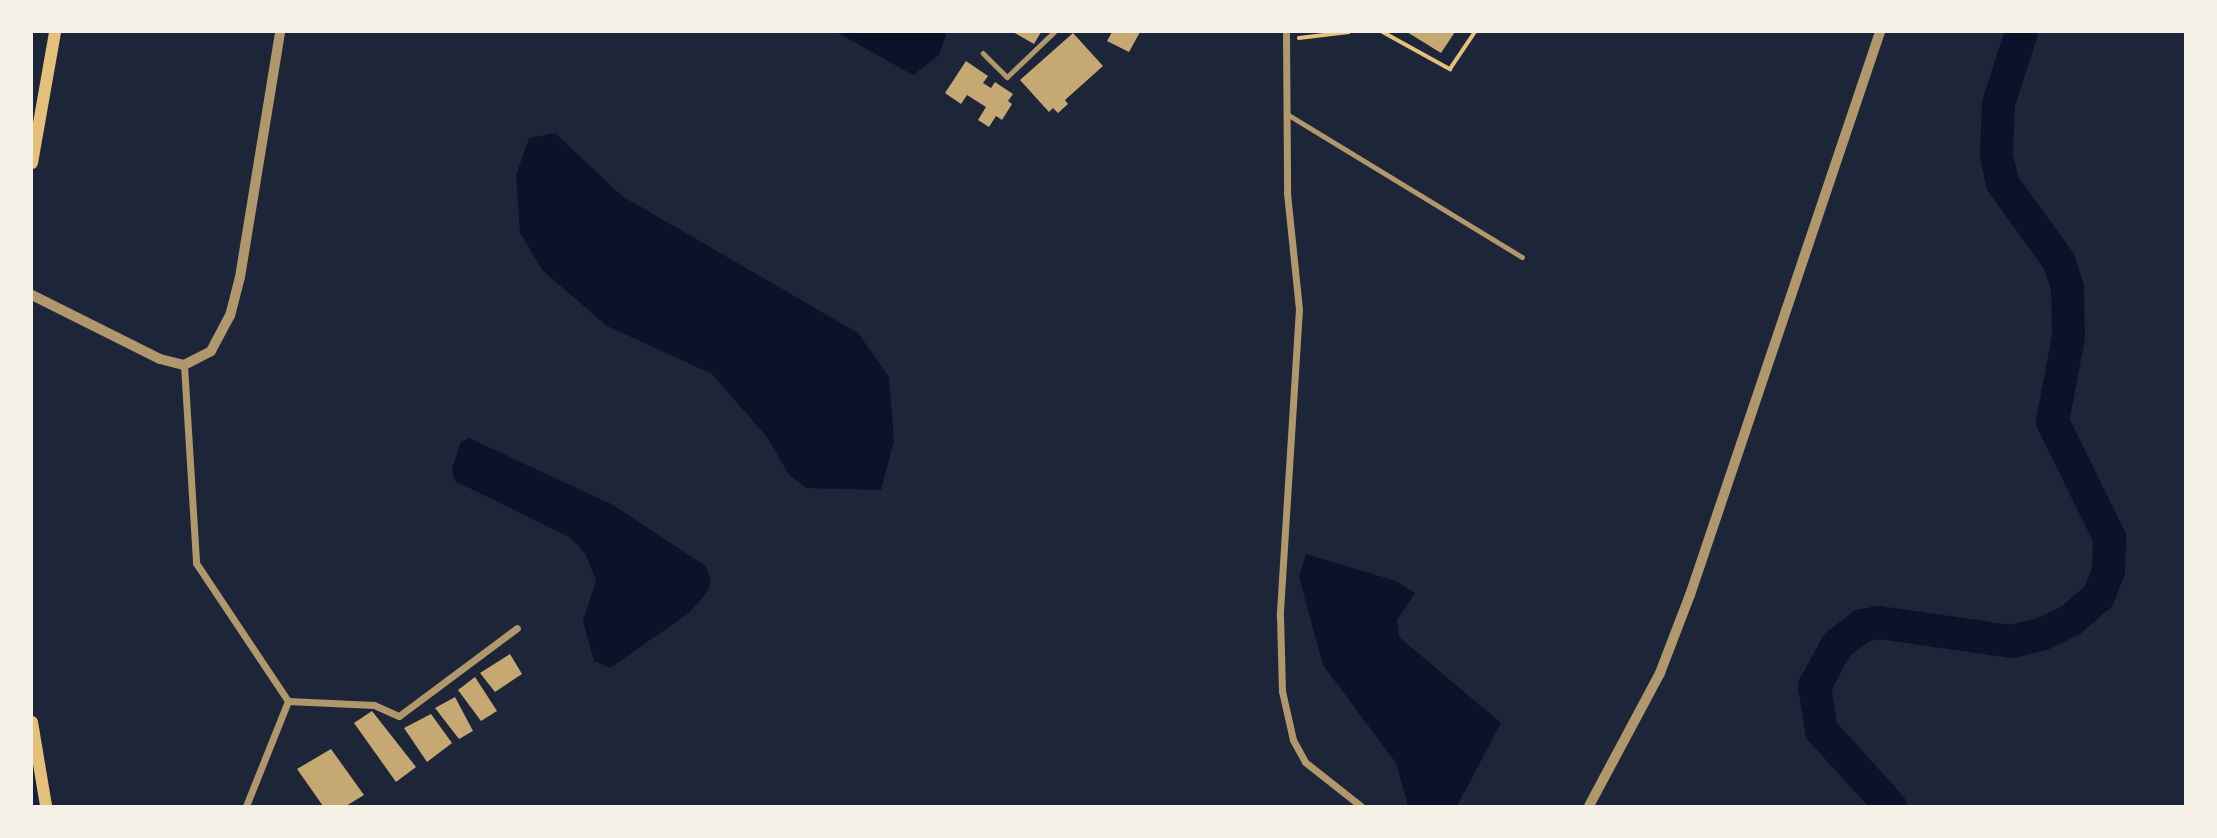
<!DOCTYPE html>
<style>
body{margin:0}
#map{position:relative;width:2217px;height:838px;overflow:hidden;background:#14213d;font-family:"Exo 2",sans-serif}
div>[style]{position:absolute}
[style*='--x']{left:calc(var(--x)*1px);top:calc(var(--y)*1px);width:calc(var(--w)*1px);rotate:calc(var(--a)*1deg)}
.green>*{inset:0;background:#1d2539}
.water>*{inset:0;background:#0b132b}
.river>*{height:33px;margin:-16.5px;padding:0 16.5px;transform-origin:16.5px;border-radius:16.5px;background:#0b132b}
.building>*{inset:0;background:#c6a872}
.path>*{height:3.5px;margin:-1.75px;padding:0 1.75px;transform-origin:1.75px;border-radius:1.75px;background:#e5c07b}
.service>*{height:4.5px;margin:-2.25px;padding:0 2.25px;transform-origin:2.25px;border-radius:2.25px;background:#b1986c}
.minor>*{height:7px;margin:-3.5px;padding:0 3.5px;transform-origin:3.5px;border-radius:3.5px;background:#b1986c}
.tertiary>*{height:10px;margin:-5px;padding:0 5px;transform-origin:5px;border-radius:5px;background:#b1986c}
.secondary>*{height:12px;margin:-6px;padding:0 6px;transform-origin:6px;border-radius:6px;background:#e5c07b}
span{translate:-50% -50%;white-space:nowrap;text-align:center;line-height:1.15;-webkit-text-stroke:5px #f6f1e7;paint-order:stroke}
.frame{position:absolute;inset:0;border:33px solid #f6f1e7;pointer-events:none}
</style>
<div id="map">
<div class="green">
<i style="clip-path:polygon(32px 32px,2185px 32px,2185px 806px,46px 806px,32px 722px)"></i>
</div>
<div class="water">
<i style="clip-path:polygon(836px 32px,947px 32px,939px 55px,913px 75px)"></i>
<i style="clip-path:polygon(555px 133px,622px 196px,858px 333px,889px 377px,894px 441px,881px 490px,806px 488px,789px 475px,767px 437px,712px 374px,607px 326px,543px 271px,520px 233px,516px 175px,529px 138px)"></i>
<i style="clip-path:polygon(469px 438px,611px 504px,706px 566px,711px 581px,708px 591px,689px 613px,610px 668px,594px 661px,583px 621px,596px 581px,586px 555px,571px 538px,455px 481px,452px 468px,461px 442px)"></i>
<i style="clip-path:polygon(1306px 554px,1396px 581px,1415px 593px,1397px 620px,1399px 637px,1501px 723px,1457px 806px,1408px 805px,1396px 763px,1323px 665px,1299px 577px)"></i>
</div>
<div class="river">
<i style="--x:1890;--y:806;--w:103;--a:-132.2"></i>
<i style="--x:1821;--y:730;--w:45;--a:-99"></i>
<i style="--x:1814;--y:686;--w:47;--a:-61.8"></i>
<i style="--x:1836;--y:645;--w:33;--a:-38"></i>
<i style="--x:1862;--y:625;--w:17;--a:-10"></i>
<i style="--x:1879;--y:622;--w:133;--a:8.2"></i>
<i style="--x:2011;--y:641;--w:33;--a:-14"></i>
<i style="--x:2043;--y:633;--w:30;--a:-26"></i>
<i style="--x:2070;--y:620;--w:37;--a:-41"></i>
<i style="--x:2098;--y:596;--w:28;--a:-69"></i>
<i style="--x:2108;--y:570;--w:33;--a:-88"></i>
<i style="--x:2109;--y:537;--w:129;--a:-116.2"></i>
<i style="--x:2052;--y:421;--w:86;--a:-79.3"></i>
<i style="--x:2068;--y:336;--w:49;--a:-91.2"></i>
<i style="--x:2067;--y:287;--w:28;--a:-108"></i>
<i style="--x:2058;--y:260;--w:95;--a:-126"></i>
<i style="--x:2002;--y:183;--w:29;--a:-102"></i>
<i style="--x:1996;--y:155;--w:52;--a:-87.8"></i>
<i style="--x:1998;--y:103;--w:75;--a:-72.1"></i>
</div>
<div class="building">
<i style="clip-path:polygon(1013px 32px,1041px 32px,1034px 44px)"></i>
<i style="clip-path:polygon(1112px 32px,1140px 32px,1129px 52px,1107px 41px)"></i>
<i style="clip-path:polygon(1407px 32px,1455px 32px,1441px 53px)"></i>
<i style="clip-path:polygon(1073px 33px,1103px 66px,1065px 100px,1068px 104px,1058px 113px,1053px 108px,1049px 112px,1020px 80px)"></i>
<i style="clip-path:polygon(966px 61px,988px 76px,983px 83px,991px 88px,995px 82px,1013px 94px,1008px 101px,1012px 104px,1002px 120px,996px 116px,989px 127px,978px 120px,986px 107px,967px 95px,961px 104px,945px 93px)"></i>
<i style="clip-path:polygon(510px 654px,522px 674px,495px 692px,480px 673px)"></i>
<i style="clip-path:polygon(475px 677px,497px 711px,481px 721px,458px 690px)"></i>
<i style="clip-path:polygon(455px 697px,473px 731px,459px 739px,435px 708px)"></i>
<i style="clip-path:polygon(372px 711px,416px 767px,396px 782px,354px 723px)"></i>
<i style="clip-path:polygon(431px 714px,452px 743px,427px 762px,404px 728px)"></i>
<i style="clip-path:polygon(331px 749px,364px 795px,346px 806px,323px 806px,297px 769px)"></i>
</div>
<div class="path">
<i style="--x:1383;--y:32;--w:77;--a:28.9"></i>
<i style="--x:1450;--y:69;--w:45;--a:-56"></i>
<i style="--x:1299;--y:38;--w:50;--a:-6.8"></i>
</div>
<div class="service">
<i style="--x:983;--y:53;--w:34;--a:45"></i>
<i style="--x:1007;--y:77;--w:65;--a:-43.8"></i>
<i style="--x:1287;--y:114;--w:275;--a:31.3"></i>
</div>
<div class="minor">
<i style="--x:1286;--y:32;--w:161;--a:89.6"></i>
<i style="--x:1287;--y:193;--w:117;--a:84.1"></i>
<i style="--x:1299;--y:309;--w:307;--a:93.6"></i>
<i style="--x:1280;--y:615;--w:76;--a:88.5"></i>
<i style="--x:1282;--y:691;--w:50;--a:77.3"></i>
<i style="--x:1293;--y:740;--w:25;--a:61"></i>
<i style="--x:1305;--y:762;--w:71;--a:38.2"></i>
<i style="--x:184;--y:365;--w:198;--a:86.5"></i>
<i style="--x:196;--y:563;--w:166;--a:56.3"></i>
<i style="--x:288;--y:701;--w:86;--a:2.7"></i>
<i style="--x:374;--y:705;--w:27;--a:24"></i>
<i style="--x:399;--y:716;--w:147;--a:-36.7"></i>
<i style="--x:246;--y:806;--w:113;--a:-68.2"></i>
</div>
<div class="tertiary">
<i style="--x:32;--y:295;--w:143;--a:26.6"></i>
<i style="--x:160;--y:359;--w:25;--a:14"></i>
<i style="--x:184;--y:365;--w:30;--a:-27"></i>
<i style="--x:211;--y:351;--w:40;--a:-62"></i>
<i style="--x:230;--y:316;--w:40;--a:-75.6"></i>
<i style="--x:240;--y:277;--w:248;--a:-80.7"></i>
<i style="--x:1589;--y:806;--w:151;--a:-61.9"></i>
<i style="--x:1660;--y:673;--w:84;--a:-69"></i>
<i style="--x:1690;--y:595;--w:594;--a:-71.35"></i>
</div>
<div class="secondary">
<i style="--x:32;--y:163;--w:133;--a:-80"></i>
<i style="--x:32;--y:722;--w:85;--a:80.5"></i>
</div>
<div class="frame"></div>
</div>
